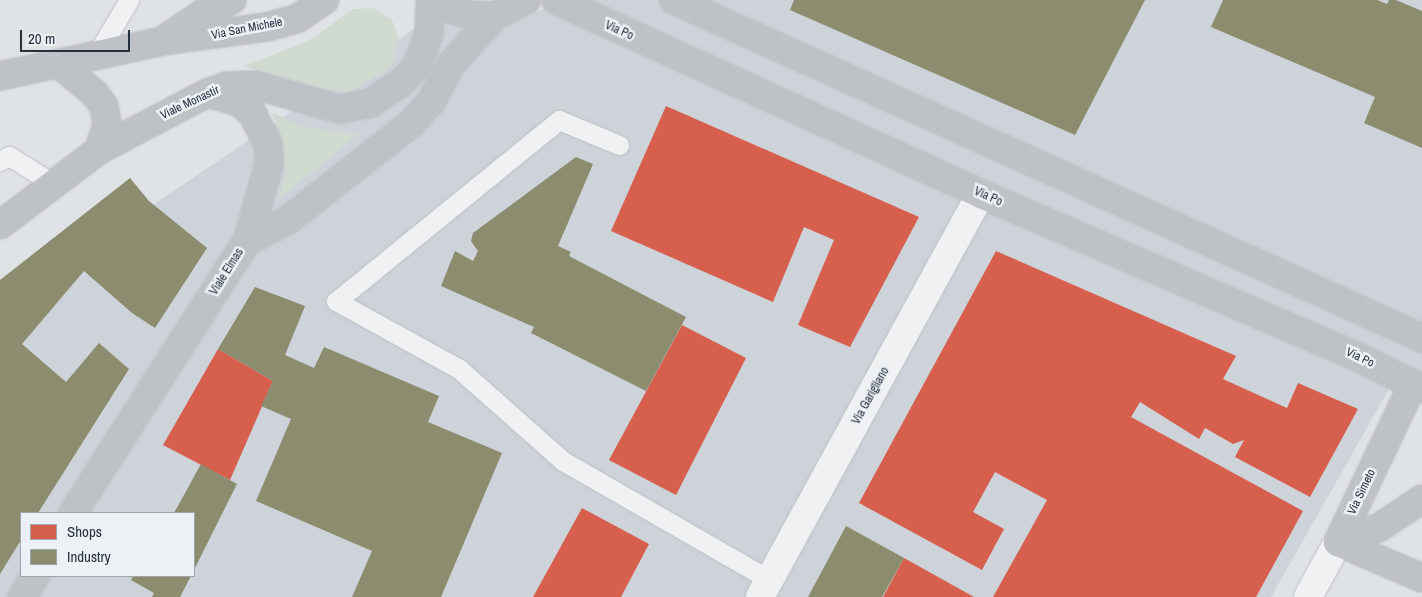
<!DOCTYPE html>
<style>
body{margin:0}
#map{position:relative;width:1422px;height:597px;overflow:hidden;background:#e0e3e6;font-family:"Archivo Narrow",sans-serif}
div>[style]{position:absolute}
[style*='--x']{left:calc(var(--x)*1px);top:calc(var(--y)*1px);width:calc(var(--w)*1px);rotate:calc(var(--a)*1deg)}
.built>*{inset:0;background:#ced2d9}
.green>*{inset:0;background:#d1dad1}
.shops>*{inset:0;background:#d6604d}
.industry>*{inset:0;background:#8c8c6e}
.roads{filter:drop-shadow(0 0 1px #bec1c4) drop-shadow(0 0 1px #bec1c4)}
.lane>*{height:19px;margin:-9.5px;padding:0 9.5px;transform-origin:9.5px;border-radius:9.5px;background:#f0f1f2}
.street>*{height:28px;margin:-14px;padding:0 14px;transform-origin:14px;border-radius:14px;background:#f0f1f2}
.secondary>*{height:28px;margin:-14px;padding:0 14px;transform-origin:14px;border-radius:14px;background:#bec1c5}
span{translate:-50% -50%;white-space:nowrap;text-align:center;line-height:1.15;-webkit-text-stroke:5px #edf1f6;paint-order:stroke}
.street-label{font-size:12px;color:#27303f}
.legend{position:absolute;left:20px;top:512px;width:175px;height:65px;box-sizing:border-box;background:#edf1f6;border:1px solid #9ea4ad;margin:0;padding:6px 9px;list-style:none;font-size:15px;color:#27303f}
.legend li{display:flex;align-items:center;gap:10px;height:25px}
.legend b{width:25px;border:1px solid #9ea4ad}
.scale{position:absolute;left:20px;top:30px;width:110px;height:22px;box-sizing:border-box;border:2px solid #27303f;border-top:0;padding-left:6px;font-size:15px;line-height:18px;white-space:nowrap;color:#27303f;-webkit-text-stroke:4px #edf1f6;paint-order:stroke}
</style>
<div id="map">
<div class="built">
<i style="clip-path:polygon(evenodd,556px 0,1422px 0,1422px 396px,1389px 389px,1271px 597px,0 597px,0 308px,433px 16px,501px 23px,520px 19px,548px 7px,556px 0,21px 513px,194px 513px,194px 576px,21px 576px,21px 513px)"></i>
</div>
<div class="green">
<i style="clip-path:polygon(373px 8px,392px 20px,399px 39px,391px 67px,350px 91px,327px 90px,243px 66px,310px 40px,353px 9px)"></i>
<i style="clip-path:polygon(271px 112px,304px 127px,358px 134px,278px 200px,286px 172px,281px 134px)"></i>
</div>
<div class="shops">
<i style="clip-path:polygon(666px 106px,919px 217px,850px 347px,798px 325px,834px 240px,804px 227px,773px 302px,611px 231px)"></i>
<i style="clip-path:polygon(996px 251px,1236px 356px,1223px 379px,1287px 408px,1298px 383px,1358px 409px,1310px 497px,1235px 457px,1244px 440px,1233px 444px,1205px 428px,1199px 439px,1140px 402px,1131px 417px,1303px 511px,1256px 597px,993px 597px,1047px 500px,995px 472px,973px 512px,1004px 529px,982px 570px,859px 503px)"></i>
<i style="clip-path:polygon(682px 325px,746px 358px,676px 495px,609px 460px)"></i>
<i style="clip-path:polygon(218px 349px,273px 381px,230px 480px,163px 445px)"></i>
<i style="clip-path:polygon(582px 508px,649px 544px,621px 597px,533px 597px)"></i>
<i style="clip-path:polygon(904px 558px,974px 597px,883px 597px)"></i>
</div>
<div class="industry">
<i style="clip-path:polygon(794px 0,1145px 0,1075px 135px,790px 10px)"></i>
<i style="clip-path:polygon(1223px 0,1377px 0,1387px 4px,1389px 0,1396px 0,1422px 11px,1422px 148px,1364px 123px,1375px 97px,1211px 27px)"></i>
<i style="clip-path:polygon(576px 157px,593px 164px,558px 246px,571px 252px,569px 256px,686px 317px,646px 391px,531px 333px,534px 327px,441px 286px,455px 251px,473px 261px,478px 251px,471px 241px,473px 233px)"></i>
<i style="clip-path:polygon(130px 178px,149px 201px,207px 248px,155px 328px,132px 313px,84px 271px,22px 344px,66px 382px,99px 343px,129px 369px,38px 513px,21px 513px,21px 540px,0 574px,0 280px)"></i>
<i style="clip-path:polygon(255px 287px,305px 306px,285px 355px,314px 368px,324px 347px,439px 396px,428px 422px,502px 453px,441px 597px,352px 597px,372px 551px,256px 501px,291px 419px,261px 406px,273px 381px,218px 349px)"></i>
<i style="clip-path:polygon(201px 464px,237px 484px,194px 570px,194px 513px,174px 513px)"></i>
<i style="clip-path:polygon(846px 526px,904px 558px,882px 597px,808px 597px)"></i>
<i style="clip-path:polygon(133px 576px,191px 576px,180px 597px,152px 597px,154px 593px,131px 580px)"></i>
</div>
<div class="roads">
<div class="lane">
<i style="--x:95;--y:57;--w:66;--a:-59.2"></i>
<i style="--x:619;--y:145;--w:65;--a:-157.4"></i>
<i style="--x:559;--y:120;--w:287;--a:140.9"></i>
<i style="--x:336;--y:301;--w:141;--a:28.9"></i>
<i style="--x:459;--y:369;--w:139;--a:41.5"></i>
<i style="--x:563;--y:461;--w:239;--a:29.9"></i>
<i style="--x:0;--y:161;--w:10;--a:-29"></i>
<i style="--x:9;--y:156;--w:53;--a:31.9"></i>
</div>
<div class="street">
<i style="--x:760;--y:597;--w:460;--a:-61.3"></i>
<i style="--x:1308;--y:597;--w:63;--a:-61.4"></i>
</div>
<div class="secondary">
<i style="--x:437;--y:0;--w:13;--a:39"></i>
<i style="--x:447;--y:8;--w:22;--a:18"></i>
<i style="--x:468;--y:15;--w:27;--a:2"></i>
<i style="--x:495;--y:16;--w:35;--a:-27"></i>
<i style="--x:556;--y:0;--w:467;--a:24.5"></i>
<i style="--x:981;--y:194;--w:408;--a:23.4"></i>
<i style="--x:1356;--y:356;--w:74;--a:26.6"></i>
<i style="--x:674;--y:0;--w:821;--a:24.32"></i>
<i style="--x:164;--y:40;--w:51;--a:-34.6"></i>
<i style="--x:206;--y:11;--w:28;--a:-23"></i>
<i style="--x:60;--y:65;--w:44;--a:39.5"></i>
<i style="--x:94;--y:93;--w:16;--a:52"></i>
<i style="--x:104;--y:106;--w:19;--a:81"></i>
<i style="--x:107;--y:125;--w:26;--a:108"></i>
<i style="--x:0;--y:76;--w:167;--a:-12.1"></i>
<i style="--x:163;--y:41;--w:105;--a:-7.7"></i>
<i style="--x:267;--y:27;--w:32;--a:-16"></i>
<i style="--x:298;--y:18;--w:32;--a:-34"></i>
<i style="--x:209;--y:93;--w:31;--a:17"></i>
<i style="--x:239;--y:102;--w:17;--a:40"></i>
<i style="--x:252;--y:113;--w:35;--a:63"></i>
<i style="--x:268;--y:144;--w:21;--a:87"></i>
<i style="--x:269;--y:165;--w:79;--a:106.1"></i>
<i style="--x:0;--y:225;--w:124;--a:-37.1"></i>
<i style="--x:99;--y:150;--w:122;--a:-27.8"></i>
<i style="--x:207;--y:93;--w:21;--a:-19"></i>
<i style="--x:227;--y:86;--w:28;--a:-2"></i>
<i style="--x:255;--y:85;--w:88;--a:15.8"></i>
<i style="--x:340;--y:109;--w:31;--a:-11"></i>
<i style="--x:370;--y:103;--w:37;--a:-33"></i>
<i style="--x:401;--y:83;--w:23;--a:-47"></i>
<i style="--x:417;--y:66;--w:35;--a:-70"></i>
<i style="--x:429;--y:33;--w:33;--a:-88"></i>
<i style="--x:73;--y:513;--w:323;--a:-57.4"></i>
<i style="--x:247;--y:241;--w:46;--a:-27.1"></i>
<i style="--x:288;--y:220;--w:157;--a:-38"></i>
<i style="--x:412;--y:123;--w:28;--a:-48"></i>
<i style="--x:431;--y:102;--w:43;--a:-62.2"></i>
<i style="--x:451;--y:64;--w:65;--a:-47.5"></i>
<i style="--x:1338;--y:542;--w:175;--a:-64.6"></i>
<i style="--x:1338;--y:542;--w:45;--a:-19.7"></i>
<i style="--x:1380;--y:527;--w:50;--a:-33.7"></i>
<i style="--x:1338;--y:542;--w:91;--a:23.2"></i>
<i style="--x:22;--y:597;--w:25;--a:-58"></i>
</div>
</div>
<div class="street-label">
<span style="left:247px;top:29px;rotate:-11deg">Via San Michele</span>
<span style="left:619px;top:31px;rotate:24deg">Via Po</span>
<span style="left:190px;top:103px;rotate:-25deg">Viale Monastir</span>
<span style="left:988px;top:197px;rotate:24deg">Via Po</span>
<span style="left:227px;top:272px;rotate:-58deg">Viale Elmas</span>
<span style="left:1360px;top:358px;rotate:25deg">Via Po</span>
<span style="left:871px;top:396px;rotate:-61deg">Via Garigliano</span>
<span style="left:1362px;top:492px;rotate:-64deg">Via Simeto</span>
</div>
<ul class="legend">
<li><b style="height:14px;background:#d6604d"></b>Shops</li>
<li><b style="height:14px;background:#8c8c6e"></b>Industry</li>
</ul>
<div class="scale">20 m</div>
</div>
